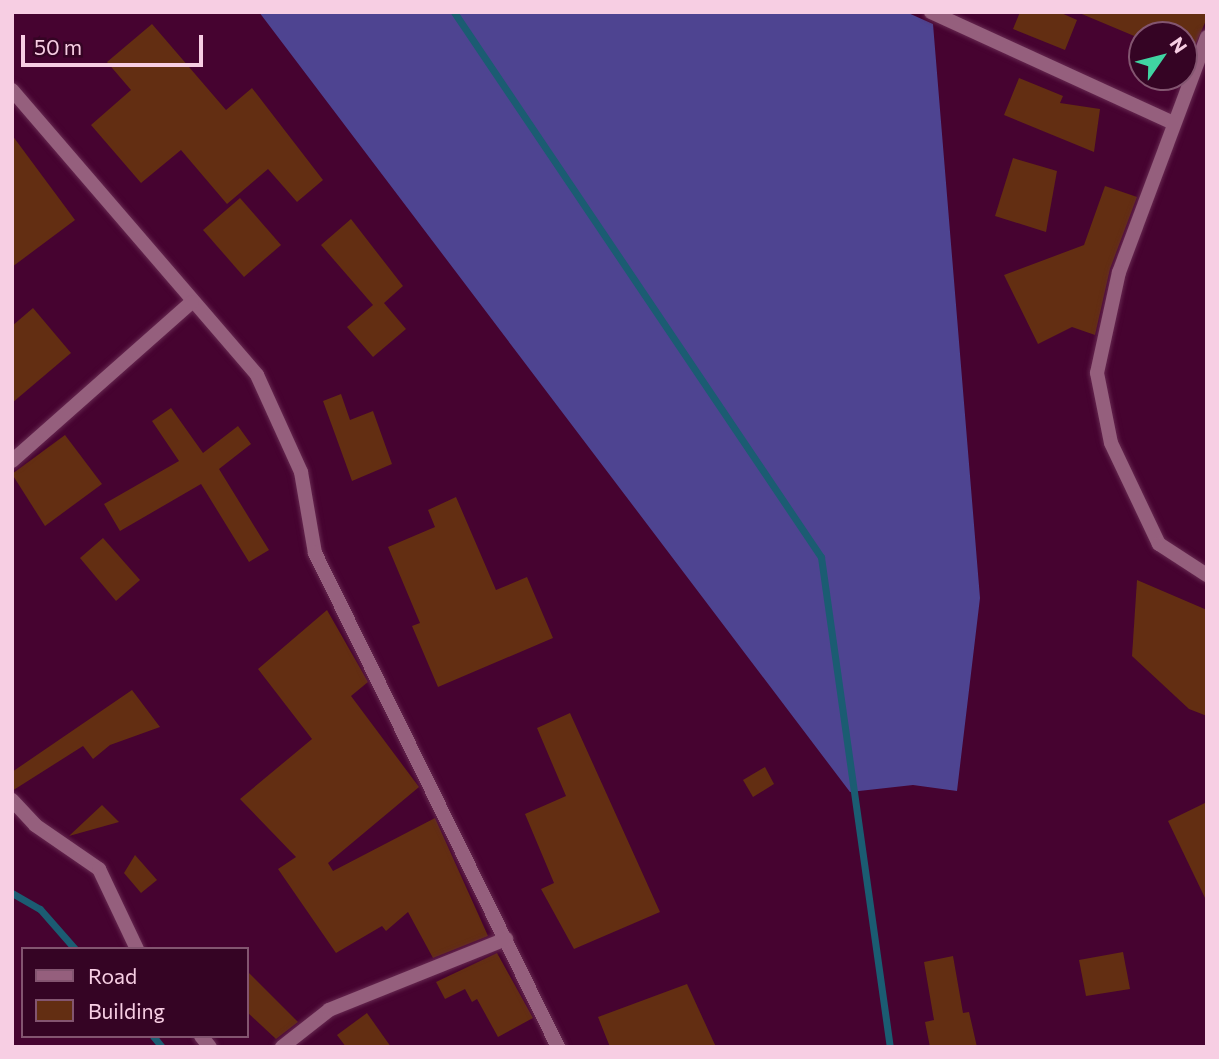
<!DOCTYPE html>
<style>
body{margin:0}
#map{position:relative;width:1219px;height:1059px;overflow:hidden;background:#460330;font-family:Commissioner,sans-serif}
div>[style]{position:absolute}
[style*='--x']{left:calc(var(--x)*1px);top:calc(var(--y)*1px);width:calc(var(--w)*1px);rotate:calc(var(--a)*1deg)}
.forest>*{inset:0;background:#4e4491}
.stream>*{height:7px;margin:-3.5px;padding:0 3.5px;transform-origin:3.5px;border-radius:3.5px;background:#1b5c72}
.building>*{inset:0;background:#632e12}
.roads{filter:drop-shadow(0 0 2px #662850) drop-shadow(0 0 2px #662850)}
.street>*{height:14px;margin:-7px;padding:0 7px;transform-origin:7px;border-radius:7px;background:#955f7d}
span{translate:-50% -50%;white-space:nowrap;text-align:center;line-height:1.15;-webkit-text-stroke:5px #350424;paint-order:stroke}
.frame{position:absolute;inset:0;border:14px solid #f7cee3;pointer-events:none}
.legend{position:absolute;left:21px;top:947px;width:228px;height:91px;box-sizing:border-box;background:#350424;border:2px solid #835570;margin:0;padding:9px 12px;list-style:none;font-size:21px;color:#f7cee3}
.legend li{display:flex;align-items:center;gap:14px;height:35px}
.legend b{width:35px;border:2px solid #835570}
.north{position:absolute;left:1128px;top:21px;width:70px;height:70px;box-sizing:border-box;background:#350424;border:2px solid #835570;border-radius:50%;rotate:55deg;font-size:19px;font-weight:700;line-height:28px;text-align:center;color:#f7cee3}
.north::after{content:'';display:block;margin:auto;width:24px;height:32px;background:#40d4a2;clip-path:polygon(50% 0,100% 100%,50% 72%,0 100%)}
.scale{position:absolute;left:21px;top:35px;width:182px;height:32px;box-sizing:border-box;border:4px solid #f7cee3;border-top:0;padding-left:9px;font-size:21px;line-height:24px;white-space:nowrap;color:#f7cee3;-webkit-text-stroke:5px #350424;paint-order:stroke}
</style>
<div id="map">
<div class="forest">
<i style="clip-path:polygon(259px 12px,906px 12px,933px 24px,980px 598px,957px 791px,913px 785px,850px 792px)"></i>
</div>
<div class="stream">
<i style="--x:454;--y:12;--w:657;--a:56.04"></i>
<i style="--x:821;--y:557;--w:495;--a:82"></i>
<i style="--x:12;--y:893;--w:32;--a:30"></i>
<i style="--x:40;--y:909;--w:53;--a:48.8"></i>
<i style="--x:153;--y:1036;--w:14;--a:51"></i>
</div>
<div class="building">
<i style="clip-path:polygon(1020px 12px,1059px 12px,1077px 20px,1065px 50px,1013px 29px)"></i>
<i style="clip-path:polygon(1077px 12px,1207px 12px,1207px 18px,1184px 71px,1184px 35px,1139px 38px)"></i>
<i style="clip-path:polygon(152px 24px,226px 110px,252px 88px,323px 180px,297px 202px,268px 169px,227px 204px,181px 150px,141px 183px,91px 125px,131px 90px,107px 62px)"></i>
<i style="clip-path:polygon(1019px 78px,1063px 96px,1060px 103px,1100px 109px,1094px 152px,1004px 115px)"></i>
<i style="clip-path:polygon(12px 135px,75px 220px,12px 267px)"></i>
<i style="clip-path:polygon(1013px 158px,1057px 171px,1046px 232px,995px 216px)"></i>
<i style="clip-path:polygon(1105px 186px,1137px 197px,1110px 269px,1095px 335px,1072px 327px,1038px 344px,1004px 275px,1084px 245px)"></i>
<i style="clip-path:polygon(240px 198px,281px 245px,244px 277px,203px 230px)"></i>
<i style="clip-path:polygon(351px 219px,403px 286px,384px 303px,406px 329px,373px 357px,347px 327px,373px 305px,321px 245px)"></i>
<i style="clip-path:polygon(33px 308px,71px 353px,12px 403px,12px 326px)"></i>
<i style="clip-path:polygon(341px 394px,350px 420px,373px 411px,392px 464px,352px 481px,323px 401px)"></i>
<i style="clip-path:polygon(171px 408px,203px 453px,238px 426px,251px 444px,219px 469px,269px 550px,249px 562px,201px 484px,120px 531px,104px 504px,179px 461px,152px 421px)"></i>
<i style="clip-path:polygon(65px 435px,102px 484px,45px 526px,12px 474px)"></i>
<i style="clip-path:polygon(456px 497px,496px 590px,527px 577px,553px 638px,438px 687px,412px 626px,420px 623px,388px 547px,435px 527px,428px 510px)"></i>
<i style="clip-path:polygon(103px 538px,140px 580px,116px 601px,80px 558px)"></i>
<i style="clip-path:polygon(1137px 580px,1207px 610px,1207px 716px,1189px 709px,1132px 656px)"></i>
<i style="clip-path:polygon(327px 610px,368px 682px,351px 696px,419px 787px,328px 863px,333px 871px,435px 818px,488px 936px,433px 958px,408px 912px,386px 931px,382px 926px,336px 953px,278px 869px,296px 857px,240px 799px,312px 739px,258px 669px)"></i>
<i style="clip-path:polygon(132px 690px,160px 727px,110px 745px,93px 759px,83px 746px,12px 791px,12px 772px)"></i>
<i style="clip-path:polygon(570px 713px,660px 912px,574px 949px,541px 889px,554px 883px,525px 814px,566px 796px,537px 728px)"></i>
<i style="clip-path:polygon(765px 767px,774px 784px,753px 797px,743px 780px)"></i>
<i style="clip-path:polygon(1207px 802px,1207px 902px,1168px 821px)"></i>
<i style="clip-path:polygon(102px 805px,119px 822px,69px 836px)"></i>
<i style="clip-path:polygon(135px 855px,157px 880px,141px 893px,124px 873px)"></i>
<i style="clip-path:polygon(1123px 952px,1130px 989px,1086px 996px,1079px 960px)"></i>
<i style="clip-path:polygon(497px 953px,533px 1018px,498px 1037px,477px 999px,472px 1002px,465px 989px,445px 999px,436px 982px)"></i>
<i style="clip-path:polygon(953px 956px,963px 1013px,969px 1012px,977px 1047px,930px 1047px,925px 1022px,934px 1020px,924px 962px)"></i>
<i style="clip-path:polygon(247px 971px,298px 1022px,276px 1039px,247px 1012px)"></i>
<i style="clip-path:polygon(687px 984px,716px 1047px,610px 1047px,598px 1017px)"></i>
<i style="clip-path:polygon(367px 1013px,391px 1047px,346px 1047px,337px 1035px)"></i>
</div>
<div class="roads">
<div class="street">
<i style="--x:931;--y:12;--w:267;--a:24.6"></i>
<i style="--x:1207;--y:37;--w:251;--a:110.5"></i>
<i style="--x:1119;--y:272;--w:103;--a:102.3"></i>
<i style="--x:1097;--y:373;--w:71;--a:78.7"></i>
<i style="--x:1111;--y:443;--w:112;--a:64.6"></i>
<i style="--x:1159;--y:544;--w:57;--a:32.9"></i>
<i style="--x:12;--y:90;--w:376;--a:49.3"></i>
<i style="--x:257;--y:375;--w:107;--a:65.6"></i>
<i style="--x:301;--y:472;--w:82;--a:80.2"></i>
<i style="--x:315;--y:553;--w:551;--a:63.81"></i>
<i style="--x:12;--y:461;--w:240;--a:-41.5"></i>
<i style="--x:12;--y:800;--w:34;--a:47"></i>
<i style="--x:35;--y:825;--w:78;--a:34.5"></i>
<i style="--x:99;--y:869;--w:89;--a:64.6"></i>
<i style="--x:201;--y:1036;--w:14;--a:51"></i>
<i style="--x:282;--y:1047;--w:60;--a:-38.2"></i>
<i style="--x:329;--y:1010;--w:191;--a:-21.9"></i>
</div>
</div>
<div class="frame"></div>
<ul class="legend">
<li><b style="height:9px;background:#955f7d"></b>Road</li>
<li><b style="height:19px;background:#632e12"></b>Building</li>
</ul>
<div class="north">N</div>
<div class="scale">50 m</div>
</div>
